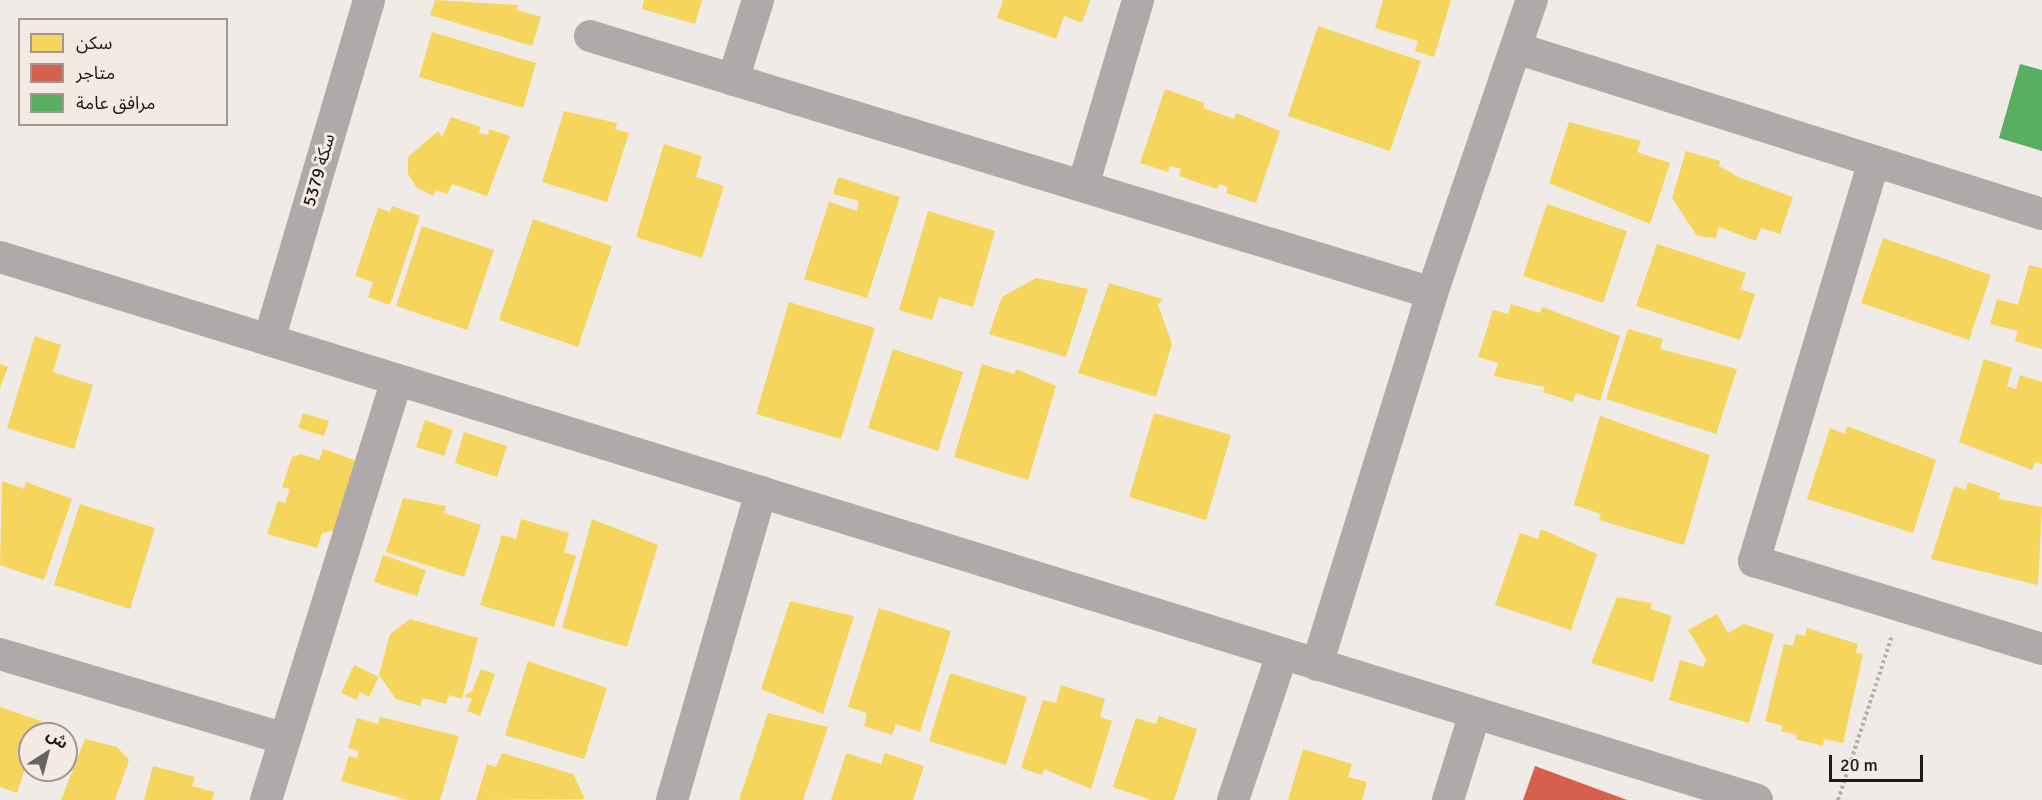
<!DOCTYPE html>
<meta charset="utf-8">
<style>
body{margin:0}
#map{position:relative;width:2042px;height:800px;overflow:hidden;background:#f0ebe6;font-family:Signika,"Noto Sans Arabic",sans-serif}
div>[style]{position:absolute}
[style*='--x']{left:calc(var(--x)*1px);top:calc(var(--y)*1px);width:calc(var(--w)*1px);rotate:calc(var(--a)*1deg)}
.homes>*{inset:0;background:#f6d55c}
.shops>*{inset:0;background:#d6604d}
.public>*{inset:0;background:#5aae61}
.path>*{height:4px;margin-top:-2px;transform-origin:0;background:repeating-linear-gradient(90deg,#b2b0ad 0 3px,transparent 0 6px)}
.minor>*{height:32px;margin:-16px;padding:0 16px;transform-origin:16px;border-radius:16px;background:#aeaaa9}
span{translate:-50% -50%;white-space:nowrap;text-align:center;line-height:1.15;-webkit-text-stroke:6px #f3eae3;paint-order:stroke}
.street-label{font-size:18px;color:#1e1b18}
.legend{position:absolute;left:18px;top:18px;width:210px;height:108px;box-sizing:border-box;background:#f3eae3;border:2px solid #9e9792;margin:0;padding:8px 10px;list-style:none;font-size:18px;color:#1e1b18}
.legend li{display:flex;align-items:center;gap:12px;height:30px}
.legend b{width:30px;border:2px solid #9e9792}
.north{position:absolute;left:18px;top:722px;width:60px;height:60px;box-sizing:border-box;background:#f3eae3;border:2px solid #9e9792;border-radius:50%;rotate:36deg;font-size:16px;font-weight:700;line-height:24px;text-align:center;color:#1e1b18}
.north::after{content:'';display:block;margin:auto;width:21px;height:27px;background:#686460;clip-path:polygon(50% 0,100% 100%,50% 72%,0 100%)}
.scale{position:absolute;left:1829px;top:755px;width:94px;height:27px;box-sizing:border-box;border:3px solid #1e1b18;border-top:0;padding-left:8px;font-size:18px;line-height:21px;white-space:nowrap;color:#1e1b18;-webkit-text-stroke:4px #f3eae3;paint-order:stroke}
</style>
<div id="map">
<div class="homes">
<i style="clip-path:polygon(435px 0,518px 5px,517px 10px,541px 17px,532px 46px,430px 15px)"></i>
<i style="clip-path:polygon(644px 0,702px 0,695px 24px,642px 9px)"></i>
<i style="clip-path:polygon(1003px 0,1090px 0,1082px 23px,1064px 16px,1056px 39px,997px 18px)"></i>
<i style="clip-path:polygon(1383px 0,1451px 0,1434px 57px,1415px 51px,1418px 41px,1375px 28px)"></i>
<i style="clip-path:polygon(1318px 26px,1421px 61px,1390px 151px,1288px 116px)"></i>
<i style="clip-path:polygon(432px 32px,536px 63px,523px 108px,419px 77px)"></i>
<i style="clip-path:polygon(1165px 89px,1204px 103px,1203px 108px,1234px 119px,1236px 113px,1280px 131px,1256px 203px,1226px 193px,1228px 187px,1219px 184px,1217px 189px,1179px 176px,1181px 169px,1170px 166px,1168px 172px,1140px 163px)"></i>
<i style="clip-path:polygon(564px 111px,617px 123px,615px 129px,629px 133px,607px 202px,542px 182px)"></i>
<i style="clip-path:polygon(451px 117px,481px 127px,479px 133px,488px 135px,489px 129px,510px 136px,487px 196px,452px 184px,447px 194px,436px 190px,433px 196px,416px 187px,408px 174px,408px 157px,438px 131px,442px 137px)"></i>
<i style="clip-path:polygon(1569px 122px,1641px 141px,1637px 152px,1670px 163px,1650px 224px,1549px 183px)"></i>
<i style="clip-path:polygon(664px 144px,702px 156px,696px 177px,724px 186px,702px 258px,636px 237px)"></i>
<i style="clip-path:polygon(1686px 151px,1720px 161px,1719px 166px,1738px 177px,1793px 197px,1780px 234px,1761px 228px,1756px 241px,1719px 227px,1716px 238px,1697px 236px,1672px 198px)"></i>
<i style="clip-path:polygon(838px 177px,900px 197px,867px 298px,804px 279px,829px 202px,857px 211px,859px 201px,833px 194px)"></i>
<i style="clip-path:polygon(1547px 204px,1627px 231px,1603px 303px,1523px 276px)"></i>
<i style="clip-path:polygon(392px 206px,420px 216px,390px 305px,368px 297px,373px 282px,355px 276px,378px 208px,390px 212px)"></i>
<i style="clip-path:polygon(928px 211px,995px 231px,973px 307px,939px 297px,932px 320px,899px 310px)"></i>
<i style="clip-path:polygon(533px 219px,612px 246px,578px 347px,499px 320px)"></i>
<i style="clip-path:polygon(422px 226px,494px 250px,467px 330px,396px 306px)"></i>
<i style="clip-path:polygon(1883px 238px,1991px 275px,1969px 340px,1861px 303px)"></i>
<i style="clip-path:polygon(1657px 244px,1746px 273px,1740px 289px,1755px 294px,1740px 340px,1636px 306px)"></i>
<i style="clip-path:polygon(2029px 265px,2042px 268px,2042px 349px,2015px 341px,2018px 331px,1990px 324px,1997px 299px,2018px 305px)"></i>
<i style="clip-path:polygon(1036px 278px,1088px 289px,1066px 357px,989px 334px,1002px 297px)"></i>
<i style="clip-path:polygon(1109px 283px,1163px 299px,1158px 305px,1172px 344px,1156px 397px,1078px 373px)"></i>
<i style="clip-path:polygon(789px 302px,875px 328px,841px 439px,756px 414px)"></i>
<i style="clip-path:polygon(1511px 304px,1540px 313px,1542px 307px,1620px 336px,1600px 401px,1576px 393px,1573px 402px,1543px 392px,1545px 387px,1494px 376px,1498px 363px,1478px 357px,1493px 310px,1508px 314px)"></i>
<i style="clip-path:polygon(1628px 329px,1663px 339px,1660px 349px,1737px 369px,1716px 434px,1606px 399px)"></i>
<i style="clip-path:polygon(35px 336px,61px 345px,53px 372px,93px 385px,74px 449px,7px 428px)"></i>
<i style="clip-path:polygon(893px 349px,963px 372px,938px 451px,868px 428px)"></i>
<i style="clip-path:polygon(1984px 359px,2012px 368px,2007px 386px,2016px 389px,2020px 375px,2042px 382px,2042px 464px,2035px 462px,2032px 470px,1959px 442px)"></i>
<i style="clip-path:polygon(0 364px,8px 367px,0 388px)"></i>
<i style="clip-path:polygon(982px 364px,1014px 374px,1016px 369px,1056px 386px,1028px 480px,954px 457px)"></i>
<i style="clip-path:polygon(303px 413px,329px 421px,324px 436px,298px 428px)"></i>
<i style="clip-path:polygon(1154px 413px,1231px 435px,1206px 520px,1129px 497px)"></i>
<i style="clip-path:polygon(1600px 416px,1710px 455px,1684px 545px,1599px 520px,1601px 514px,1574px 505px)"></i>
<i style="clip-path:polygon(425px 420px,453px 430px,444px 456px,416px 447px)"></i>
<i style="clip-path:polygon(1847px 426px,1936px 460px,1913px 533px,1807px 499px,1830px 428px,1845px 434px)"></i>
<i style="clip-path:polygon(464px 432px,507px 446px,497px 477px,455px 463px)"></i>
<i style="clip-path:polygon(323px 449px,363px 463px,335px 530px,322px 533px,317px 548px,267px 534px,278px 501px,285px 503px,290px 489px,282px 487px,292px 457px,301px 454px,319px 460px)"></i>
<i style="clip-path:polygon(2px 481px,24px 489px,26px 482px,72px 499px,44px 580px,0 565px)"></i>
<i style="clip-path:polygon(1968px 482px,2000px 493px,1999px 499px,2042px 507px,2038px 585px,1931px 559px,1954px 486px,1966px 490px)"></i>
<i style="clip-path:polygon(403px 498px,446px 506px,444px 513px,481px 525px,464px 577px,386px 552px)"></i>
<i style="clip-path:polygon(80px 504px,155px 528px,130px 609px,54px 585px)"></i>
<i style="clip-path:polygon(521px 519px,569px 533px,564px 552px,576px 556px,554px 627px,480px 605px,502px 535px,516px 539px)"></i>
<i style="clip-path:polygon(592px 519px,658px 545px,627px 647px,562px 628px)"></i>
<i style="clip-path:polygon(1541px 529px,1597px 554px,1571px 630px,1495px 605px,1520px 533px,1538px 539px)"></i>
<i style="clip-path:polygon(383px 555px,426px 570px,417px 596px,374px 582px)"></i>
<i style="clip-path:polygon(1617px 597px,1652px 603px,1650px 609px,1672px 616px,1653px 682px,1591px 663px)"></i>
<i style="clip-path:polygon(790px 601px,854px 616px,823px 714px,761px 689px)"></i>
<i style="clip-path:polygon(879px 608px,951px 631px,920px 732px,896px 724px,892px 735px,864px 726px,867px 713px,848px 707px)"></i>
<i style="clip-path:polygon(1717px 614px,1728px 633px,1744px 624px,1774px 634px,1749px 723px,1669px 700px,1680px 660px,1703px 667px,1706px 659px,1688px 630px)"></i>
<i style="clip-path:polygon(410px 619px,478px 638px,462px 699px,449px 695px,446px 704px,423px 698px,420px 706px,396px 699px,379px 675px,390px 634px)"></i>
<i style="clip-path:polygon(1807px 628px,1858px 644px,1856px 653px,1863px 654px,1843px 743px,1824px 739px,1823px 746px,1796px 739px,1797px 735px,1781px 731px,1783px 726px,1765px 721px,1784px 644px,1793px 646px,1796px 634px,1805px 636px)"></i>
<i style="clip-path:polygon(528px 661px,607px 688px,584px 759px,505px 735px)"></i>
<i style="clip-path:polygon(354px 665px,379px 677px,369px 697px,360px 692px,357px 700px,341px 693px)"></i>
<i style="clip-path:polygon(481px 669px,495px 674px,480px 716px,467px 711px,472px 699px,464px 696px,472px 691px)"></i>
<i style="clip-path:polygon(950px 673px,1027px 697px,1006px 765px,929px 741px)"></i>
<i style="clip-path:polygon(1061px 685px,1105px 699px,1100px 717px,1112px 721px,1091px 789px,1044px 769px,1042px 775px,1021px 768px,1043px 700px,1056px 703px)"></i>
<i style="clip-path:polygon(0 707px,41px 721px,37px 734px,30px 734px,30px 754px,17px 793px,0 787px)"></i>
<i style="clip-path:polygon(768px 713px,828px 727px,803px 800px,739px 800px)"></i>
<i style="clip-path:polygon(1159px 716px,1197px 729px,1174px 800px,1151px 800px,1113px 787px,1136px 718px,1156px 724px)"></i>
<i style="clip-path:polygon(380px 717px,459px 736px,440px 800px,407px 800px,341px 781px,349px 756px,357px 758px,359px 751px,348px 748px,357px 718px,378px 724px)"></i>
<i style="clip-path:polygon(85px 739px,117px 747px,129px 760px,115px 800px,61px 800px)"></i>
<i style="clip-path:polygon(1303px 749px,1352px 764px,1348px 777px,1367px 782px,1362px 800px,1288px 800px)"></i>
<i style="clip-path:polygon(502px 753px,573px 774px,585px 799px,476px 800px,487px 764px,496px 767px)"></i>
<i style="clip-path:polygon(846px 753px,881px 764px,885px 753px,924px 766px,913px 800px,831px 800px)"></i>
<i style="clip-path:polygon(153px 766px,195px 777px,192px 786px,214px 792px,212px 800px,144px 800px)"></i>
</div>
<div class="shops">
<i style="clip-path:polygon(1535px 766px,1627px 800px,1523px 800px)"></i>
</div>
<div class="public">
<i style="clip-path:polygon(2020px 64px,2042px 70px,2042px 151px,1999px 138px)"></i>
</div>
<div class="path">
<i style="--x:1838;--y:800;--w:173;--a:-71.8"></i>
</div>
<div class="minor">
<i style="--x:590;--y:36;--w:880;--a:16.97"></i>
<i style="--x:1519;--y:49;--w:548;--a:17.51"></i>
<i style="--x:733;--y:80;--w:84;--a:-72.6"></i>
<i style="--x:1874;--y:161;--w:418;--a:106.7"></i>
<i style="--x:1754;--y:561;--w:301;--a:17"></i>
<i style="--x:1083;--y:186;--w:194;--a:-73.5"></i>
<i style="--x:0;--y:257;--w:1839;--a:17.17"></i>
<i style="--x:269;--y:340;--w:354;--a:-73.6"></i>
<i style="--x:0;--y:654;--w:297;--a:16.6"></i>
<i style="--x:1317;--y:665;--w:389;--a:-72.8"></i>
<i style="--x:1432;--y:293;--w:310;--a:-71.2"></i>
<i style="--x:266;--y:800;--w:440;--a:-72.7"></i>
<i style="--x:672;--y:800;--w:321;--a:-73.9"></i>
<i style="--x:1233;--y:800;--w:154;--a:-71.4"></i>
<i style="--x:1448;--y:800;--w:91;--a:-72.8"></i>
</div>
<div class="street-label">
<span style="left:319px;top:170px;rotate:-74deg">سكة 5379</span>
</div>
<ul class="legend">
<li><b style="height:16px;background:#f6d55c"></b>سكن</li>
<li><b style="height:16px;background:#d6604d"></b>متاجر</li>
<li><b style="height:16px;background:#5aae61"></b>مرافق عامة</li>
</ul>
<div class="north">ش</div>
<div class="scale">20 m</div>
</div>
